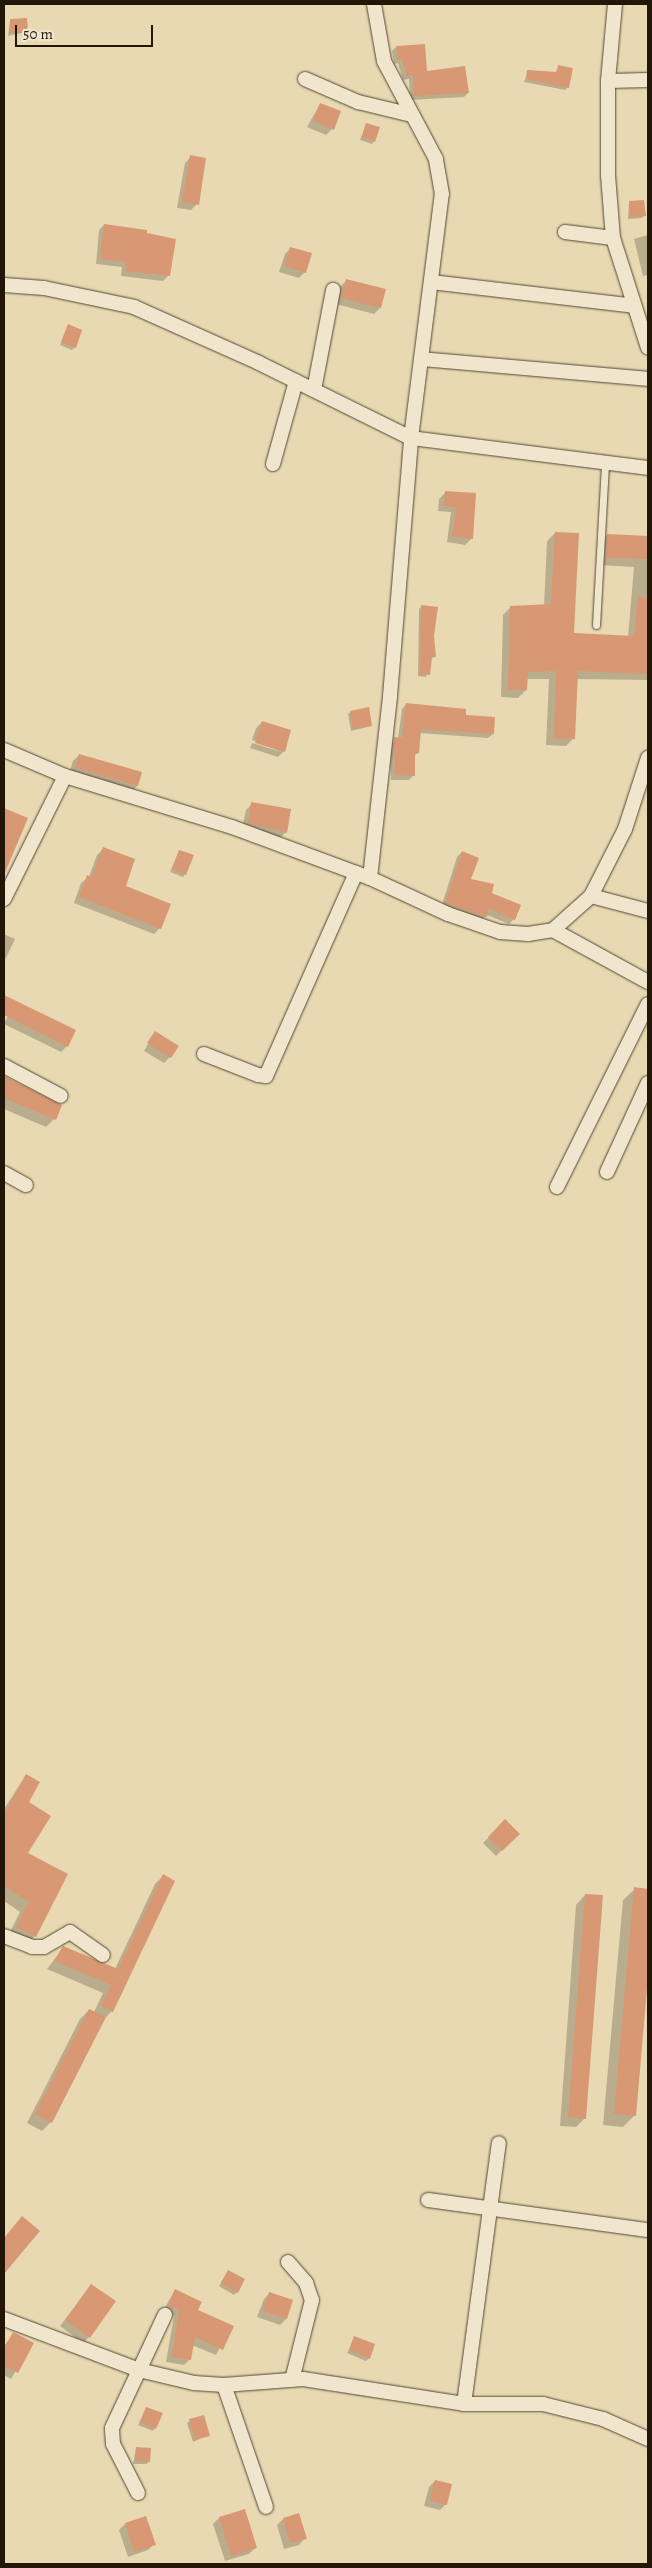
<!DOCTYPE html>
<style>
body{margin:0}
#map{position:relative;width:652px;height:2568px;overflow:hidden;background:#e8d9b2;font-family:Alegreya,serif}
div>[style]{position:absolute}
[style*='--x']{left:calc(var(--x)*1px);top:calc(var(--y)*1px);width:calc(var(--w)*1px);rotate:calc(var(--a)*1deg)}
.shadow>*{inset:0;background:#0003}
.building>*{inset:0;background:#d89873}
.roads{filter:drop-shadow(0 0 1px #534732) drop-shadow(0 0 1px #534732)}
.service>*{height:7px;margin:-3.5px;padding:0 3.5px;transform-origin:3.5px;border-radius:3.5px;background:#f0e6cd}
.minor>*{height:14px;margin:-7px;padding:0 7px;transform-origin:7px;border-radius:7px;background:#f0e6cd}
span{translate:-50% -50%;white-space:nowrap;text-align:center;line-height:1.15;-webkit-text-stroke:4.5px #f0e6cd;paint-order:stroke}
.frame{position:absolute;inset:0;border:5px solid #211608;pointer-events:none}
.scale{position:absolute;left:15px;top:25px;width:138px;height:22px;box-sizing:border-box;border:2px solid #211608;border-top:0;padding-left:6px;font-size:15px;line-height:18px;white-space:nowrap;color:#211608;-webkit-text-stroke:4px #f0e6cd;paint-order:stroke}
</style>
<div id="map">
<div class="shadow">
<i style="clip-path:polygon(10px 20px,26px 32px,8px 36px)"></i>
<i style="clip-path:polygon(396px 47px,425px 73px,468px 93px,464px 97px,410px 100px,409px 79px,403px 80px,398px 63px,394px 64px,392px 51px)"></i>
<i style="clip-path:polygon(559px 66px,568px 87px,565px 90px,524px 82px,528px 72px,555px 73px)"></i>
<i style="clip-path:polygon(320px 104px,332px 129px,326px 135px,307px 127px)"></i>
<i style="clip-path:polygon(366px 124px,374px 141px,372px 144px,360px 140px)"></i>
<i style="clip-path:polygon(191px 157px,197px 204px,191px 210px,177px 208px,185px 163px)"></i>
<i style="clip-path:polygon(629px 202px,645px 215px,642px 218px,628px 219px)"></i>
<i style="clip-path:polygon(104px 225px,169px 275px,163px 281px,121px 276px,122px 267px,96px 264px,99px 230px)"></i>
<i style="clip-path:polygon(648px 235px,648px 275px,643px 276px,634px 239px)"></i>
<i style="clip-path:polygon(291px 248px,305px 272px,299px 278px,279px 272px,285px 254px)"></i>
<i style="clip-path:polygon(346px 281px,380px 308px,374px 314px,336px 304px,340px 287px)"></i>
<i style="clip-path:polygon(68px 326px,75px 347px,72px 350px,60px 345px)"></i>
<i style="clip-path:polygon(445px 493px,475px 494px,471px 539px,465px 545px,447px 542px,451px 512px,438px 511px,439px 499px)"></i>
<i style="clip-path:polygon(555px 533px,573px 634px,628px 637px,634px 567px,599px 565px,600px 543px,607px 535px,648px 537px,648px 680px,576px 679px,574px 738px,566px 746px,546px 745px,549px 679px,526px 679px,526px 690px,518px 698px,501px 697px,503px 615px,511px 607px,544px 606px,547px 541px)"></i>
<i style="clip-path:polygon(422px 606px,433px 636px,435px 656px,431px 659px,426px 677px,418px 676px,419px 609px)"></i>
<i style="clip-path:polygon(406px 704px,465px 716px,493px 734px,488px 738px,419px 733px,418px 753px,413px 757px,413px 776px,409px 780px,391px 780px,390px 743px,398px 739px,402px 709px)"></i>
<i style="clip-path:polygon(351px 712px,371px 726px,351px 731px,348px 714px)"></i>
<i style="clip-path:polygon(262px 722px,284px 751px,278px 757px,250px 748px,252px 743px,282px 752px,252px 740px,256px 728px)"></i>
<i style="clip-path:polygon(79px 755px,141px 773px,137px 786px,131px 792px,69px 774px,73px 761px)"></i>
<i style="clip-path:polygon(252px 804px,286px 832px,280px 838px,242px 829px,246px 810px)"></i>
<i style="clip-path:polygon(4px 809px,26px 819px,4px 872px)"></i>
<i style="clip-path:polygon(103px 849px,124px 887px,160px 928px,154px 934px,74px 903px,81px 883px,89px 877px,97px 855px)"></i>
<i style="clip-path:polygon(179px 851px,185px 874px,183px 877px,170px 872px)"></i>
<i style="clip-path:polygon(462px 852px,469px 880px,491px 893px,514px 919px,509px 924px,487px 915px,481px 921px,441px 908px,457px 857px)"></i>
<i style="clip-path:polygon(4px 934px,15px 939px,4px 962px)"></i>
<i style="clip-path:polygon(11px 1009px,67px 1046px,61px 1052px,4px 1024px)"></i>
<i style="clip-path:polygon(155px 1032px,170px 1057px,164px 1063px,144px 1051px)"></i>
<i style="clip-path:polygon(4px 1078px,60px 1105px,54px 1119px,46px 1127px,4px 1109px)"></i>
<i style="clip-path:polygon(26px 1775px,26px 1853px,67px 1874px,35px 1936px,26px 1945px,8px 1936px,20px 1912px,4px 1901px,4px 1809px)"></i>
<i style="clip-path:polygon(505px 1821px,518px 1834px,496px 1856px,483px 1843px)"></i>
<i style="clip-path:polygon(163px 1876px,112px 2011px,104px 2019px,51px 2122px,42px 2131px,27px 2123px,80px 2019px,89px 2010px,94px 2012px,103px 1993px,47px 1969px,64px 1947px,115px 1969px,155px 1884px)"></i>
<i style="clip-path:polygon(635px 1889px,648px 1890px,648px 1963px,635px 2115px,623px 2127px,603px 2125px,623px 1900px)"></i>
<i style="clip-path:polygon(585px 1895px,585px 2118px,576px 2127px,560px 2126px,576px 1905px)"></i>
<i style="clip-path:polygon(226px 2274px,237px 2292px,234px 2295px,219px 2286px)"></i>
<i style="clip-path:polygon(92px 2285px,89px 2337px,83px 2343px,60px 2326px)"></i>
<i style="clip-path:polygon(175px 2290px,197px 2311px,232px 2326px,216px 2355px,192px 2345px,190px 2359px,184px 2365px,166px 2362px,174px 2316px,163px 2311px)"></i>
<i style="clip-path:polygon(270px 2293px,292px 2300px,286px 2319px,280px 2325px,257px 2317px,264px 2299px)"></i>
<i style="clip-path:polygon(13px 2334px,32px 2344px,11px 2379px,4px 2375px,4px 2346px)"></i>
<i style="clip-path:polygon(355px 2338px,369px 2358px,366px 2361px,347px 2353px)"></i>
<i style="clip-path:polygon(146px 2408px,155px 2428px,153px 2431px,138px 2425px)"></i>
<i style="clip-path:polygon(190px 2421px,208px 2435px,193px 2442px,187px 2423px)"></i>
<i style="clip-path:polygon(136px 2448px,149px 2462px,146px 2464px,133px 2464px)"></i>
<i style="clip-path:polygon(435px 2481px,446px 2504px,440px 2510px,424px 2506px,429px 2487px)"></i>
<i style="clip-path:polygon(244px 2511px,255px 2548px,249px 2554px,225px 2561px,213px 2524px,219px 2518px)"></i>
<i style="clip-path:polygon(283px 2519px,305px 2538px,299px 2545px,284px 2549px,277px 2525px)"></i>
<i style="clip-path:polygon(125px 2524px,154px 2544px,148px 2550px,128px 2557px,119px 2530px)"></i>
</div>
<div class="building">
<i style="clip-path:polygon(27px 18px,28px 33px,10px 33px,10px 19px)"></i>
<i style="clip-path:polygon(425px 44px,427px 71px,465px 66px,469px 93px,414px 96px,413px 75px,407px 77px,402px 60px,398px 60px,396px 46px)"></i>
<i style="clip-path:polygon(558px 65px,573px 68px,569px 88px,526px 79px,527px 70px,557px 72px)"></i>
<i style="clip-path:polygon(320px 103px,341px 111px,334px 130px,313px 121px)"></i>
<i style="clip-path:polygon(366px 123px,380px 127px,375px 142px,362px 137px)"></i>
<i style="clip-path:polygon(190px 155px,206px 158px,199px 205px,182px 202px)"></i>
<i style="clip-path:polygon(644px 200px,646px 216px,630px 217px,629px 201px)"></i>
<i style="clip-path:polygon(104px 224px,147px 230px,147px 233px,176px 239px,170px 276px,126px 271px,126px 262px,100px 259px)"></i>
<i style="clip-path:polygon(290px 247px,312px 253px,306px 273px,284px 266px)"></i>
<i style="clip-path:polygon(346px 279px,386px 289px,381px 308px,341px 298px)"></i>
<i style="clip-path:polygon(68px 324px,82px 330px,76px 348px,61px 342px)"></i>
<i style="clip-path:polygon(445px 491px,476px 493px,473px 539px,452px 536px,457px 507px,444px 506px)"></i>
<i style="clip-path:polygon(555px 532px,579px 533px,574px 633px,634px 636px,638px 597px,648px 598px,648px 674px,578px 671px,575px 739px,554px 738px,556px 671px,528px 672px,527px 690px,508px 690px,510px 606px,551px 604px)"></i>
<i style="clip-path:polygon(607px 534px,648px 536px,648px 559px,606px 558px)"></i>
<i style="clip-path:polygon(421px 605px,438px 607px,434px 636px,436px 657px,432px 657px,430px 675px,420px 674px)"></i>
<i style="clip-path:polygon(406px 703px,466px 709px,466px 715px,495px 717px,494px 734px,421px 729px,419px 753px,415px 753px,415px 776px,395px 775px,394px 737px,402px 738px)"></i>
<i style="clip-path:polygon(369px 707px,372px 726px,353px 729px,350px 711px)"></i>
<i style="clip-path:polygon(262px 721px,291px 730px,285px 752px,255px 743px)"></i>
<i style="clip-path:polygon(79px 754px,142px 772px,138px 786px,75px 768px)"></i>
<i style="clip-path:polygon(251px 802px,291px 809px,287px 833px,248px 823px)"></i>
<i style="clip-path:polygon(4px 808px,28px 818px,4px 875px)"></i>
<i style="clip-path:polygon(103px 847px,135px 859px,126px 886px,171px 904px,161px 929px,79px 897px,87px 875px,92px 877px)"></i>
<i style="clip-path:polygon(179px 850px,194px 855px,186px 875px,172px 869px)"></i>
<i style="clip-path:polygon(462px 851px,479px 858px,471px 879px,494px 884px,492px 893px,521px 905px,515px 920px,489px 909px,487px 917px,445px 903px)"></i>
<i style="clip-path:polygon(4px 995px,76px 1030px,68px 1047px,4px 1015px)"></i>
<i style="clip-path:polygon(155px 1031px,179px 1046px,171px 1058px,147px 1043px)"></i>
<i style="clip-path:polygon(4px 1076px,62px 1105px,56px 1120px,4px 1098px)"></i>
<i style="clip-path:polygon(26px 1774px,40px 1782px,29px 1802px,51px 1816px,28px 1853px,68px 1874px,36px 1937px,16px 1927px,29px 1902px,4px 1886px,4px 1814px)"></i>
<i style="clip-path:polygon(505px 1819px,520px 1834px,502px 1851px,488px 1837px)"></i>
<i style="clip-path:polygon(163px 1874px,175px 1881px,113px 2012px,101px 2005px,111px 1985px,54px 1961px,63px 1946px,118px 1969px)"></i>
<i style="clip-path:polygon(634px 1887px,648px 1889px,648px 1977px,636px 2116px,614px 2114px)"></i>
<i style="clip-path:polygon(585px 1894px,603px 1895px,586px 2119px,568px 2117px)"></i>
<i style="clip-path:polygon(89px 2009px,106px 2017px,52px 2123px,35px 2114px)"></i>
<i style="clip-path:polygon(22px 2216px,40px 2231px,4px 2274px,4px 2238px)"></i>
<i style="clip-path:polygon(228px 2270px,245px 2279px,238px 2293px,221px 2283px)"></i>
<i style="clip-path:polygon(91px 2284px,116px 2301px,90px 2338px,65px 2320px)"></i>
<i style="clip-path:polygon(175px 2289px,202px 2302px,198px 2310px,234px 2326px,223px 2350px,195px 2337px,191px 2360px,172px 2357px,179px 2310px,168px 2305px)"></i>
<i style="clip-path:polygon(269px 2292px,293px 2300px,287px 2319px,263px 2311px)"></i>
<i style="clip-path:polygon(13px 2332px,34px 2343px,18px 2373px,4px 2366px,4px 2349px)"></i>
<i style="clip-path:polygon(354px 2336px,375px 2344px,370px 2359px,349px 2350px)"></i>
<i style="clip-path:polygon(146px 2407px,163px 2413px,156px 2429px,140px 2422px)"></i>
<i style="clip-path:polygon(204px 2415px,210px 2436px,195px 2440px,189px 2419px)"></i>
<i style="clip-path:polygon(136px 2447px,151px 2448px,150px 2462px,135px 2461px)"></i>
<i style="clip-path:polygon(435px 2480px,452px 2484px,447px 2505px,430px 2501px)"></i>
<i style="clip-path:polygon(245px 2509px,257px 2548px,231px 2556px,219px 2517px)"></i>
<i style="clip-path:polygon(299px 2513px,307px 2539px,290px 2543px,283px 2518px)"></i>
<i style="clip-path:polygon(146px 2516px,156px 2545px,134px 2552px,125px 2523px)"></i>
</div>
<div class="roads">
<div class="service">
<i style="--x:596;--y:625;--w:162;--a:-86.8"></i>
</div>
<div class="minor">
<i style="--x:615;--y:4;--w:77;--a:95.2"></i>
<i style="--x:608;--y:81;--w:94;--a:90"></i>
<i style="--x:608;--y:175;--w:63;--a:85.5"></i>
<i style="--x:613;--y:238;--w:115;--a:72.3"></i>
<i style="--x:305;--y:79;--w:58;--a:23.5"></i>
<i style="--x:358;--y:102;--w:56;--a:13.5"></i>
<i style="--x:608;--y:81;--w:40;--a:-1.4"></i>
<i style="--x:565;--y:232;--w:48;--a:7.1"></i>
<i style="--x:431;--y:282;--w:204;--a:6.7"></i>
<i style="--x:4;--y:285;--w:40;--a:4.3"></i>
<i style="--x:44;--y:288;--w:92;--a:11.9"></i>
<i style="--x:134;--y:307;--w:137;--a:24.1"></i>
<i style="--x:259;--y:363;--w:169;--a:26.3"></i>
<i style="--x:411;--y:438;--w:239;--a:7.2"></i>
<i style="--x:421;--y:359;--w:228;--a:5"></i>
<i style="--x:314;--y:390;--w:102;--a:-79.2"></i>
<i style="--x:273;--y:464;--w:86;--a:-74.5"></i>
<i style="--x:4;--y:750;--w:66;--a:23.1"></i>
<i style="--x:65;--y:776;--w:175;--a:17"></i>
<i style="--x:232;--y:827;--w:147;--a:20.3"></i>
<i style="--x:370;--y:878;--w:86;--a:24.8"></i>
<i style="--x:448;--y:914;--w:55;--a:19.1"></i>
<i style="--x:500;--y:932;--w:28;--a:4"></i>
<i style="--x:528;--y:934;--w:25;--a:-9"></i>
<i style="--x:553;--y:930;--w:51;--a:-41.8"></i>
<i style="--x:591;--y:896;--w:75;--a:-63.1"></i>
<i style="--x:625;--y:829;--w:75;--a:-72.1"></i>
<i style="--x:370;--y:878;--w:183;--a:-83.7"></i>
<i style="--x:390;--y:696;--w:259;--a:-85.3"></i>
<i style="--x:411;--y:438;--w:246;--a:-82.8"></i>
<i style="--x:442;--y:194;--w:36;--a:-100"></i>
<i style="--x:436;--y:159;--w:111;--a:-118"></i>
<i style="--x:384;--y:61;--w:58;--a:-100"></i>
<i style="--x:591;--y:896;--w:59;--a:14.7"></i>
<i style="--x:4;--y:899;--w:137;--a:-63.6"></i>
<i style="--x:553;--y:930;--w:108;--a:28.7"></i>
<i style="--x:204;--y:1054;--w:58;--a:21.3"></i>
<i style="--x:258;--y:1075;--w:8;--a:7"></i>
<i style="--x:266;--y:1076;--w:222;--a:-66.1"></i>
<i style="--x:4;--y:1066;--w:64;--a:27.8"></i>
<i style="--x:607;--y:1172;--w:98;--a:-65.3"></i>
<i style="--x:4;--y:1173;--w:25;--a:29"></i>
<i style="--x:557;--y:1187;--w:204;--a:-63.6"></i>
<i style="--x:4;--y:1936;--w:30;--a:21"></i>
<i style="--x:32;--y:1947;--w:12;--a:0"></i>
<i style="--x:44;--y:1947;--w:30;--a:-30"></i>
<i style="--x:70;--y:1932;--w:40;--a:34.9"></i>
<i style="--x:428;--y:2200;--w:222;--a:7.8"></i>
<i style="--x:288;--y:2262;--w:28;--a:49"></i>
<i style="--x:306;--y:2283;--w:18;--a:71"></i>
<i style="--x:312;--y:2300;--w:82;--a:104"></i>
<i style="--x:4;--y:2319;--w:144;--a:20.7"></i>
<i style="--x:139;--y:2370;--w:57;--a:13.3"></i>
<i style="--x:194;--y:2383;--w:30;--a:4"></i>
<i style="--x:224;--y:2385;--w:79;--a:-4.3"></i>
<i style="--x:303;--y:2379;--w:163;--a:8.8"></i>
<i style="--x:464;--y:2404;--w:79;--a:0"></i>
<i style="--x:543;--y:2404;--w:62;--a:14"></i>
<i style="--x:603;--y:2419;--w:49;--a:24"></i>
<i style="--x:224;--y:2385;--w:129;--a:71"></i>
<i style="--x:464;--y:2404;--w:263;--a:-82.4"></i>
<i style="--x:138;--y:2493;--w:55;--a:-117"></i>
<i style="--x:113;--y:2444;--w:16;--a:-94"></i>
<i style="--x:112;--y:2428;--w:125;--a:-64.9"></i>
</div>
</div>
<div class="frame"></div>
<div class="scale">50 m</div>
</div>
